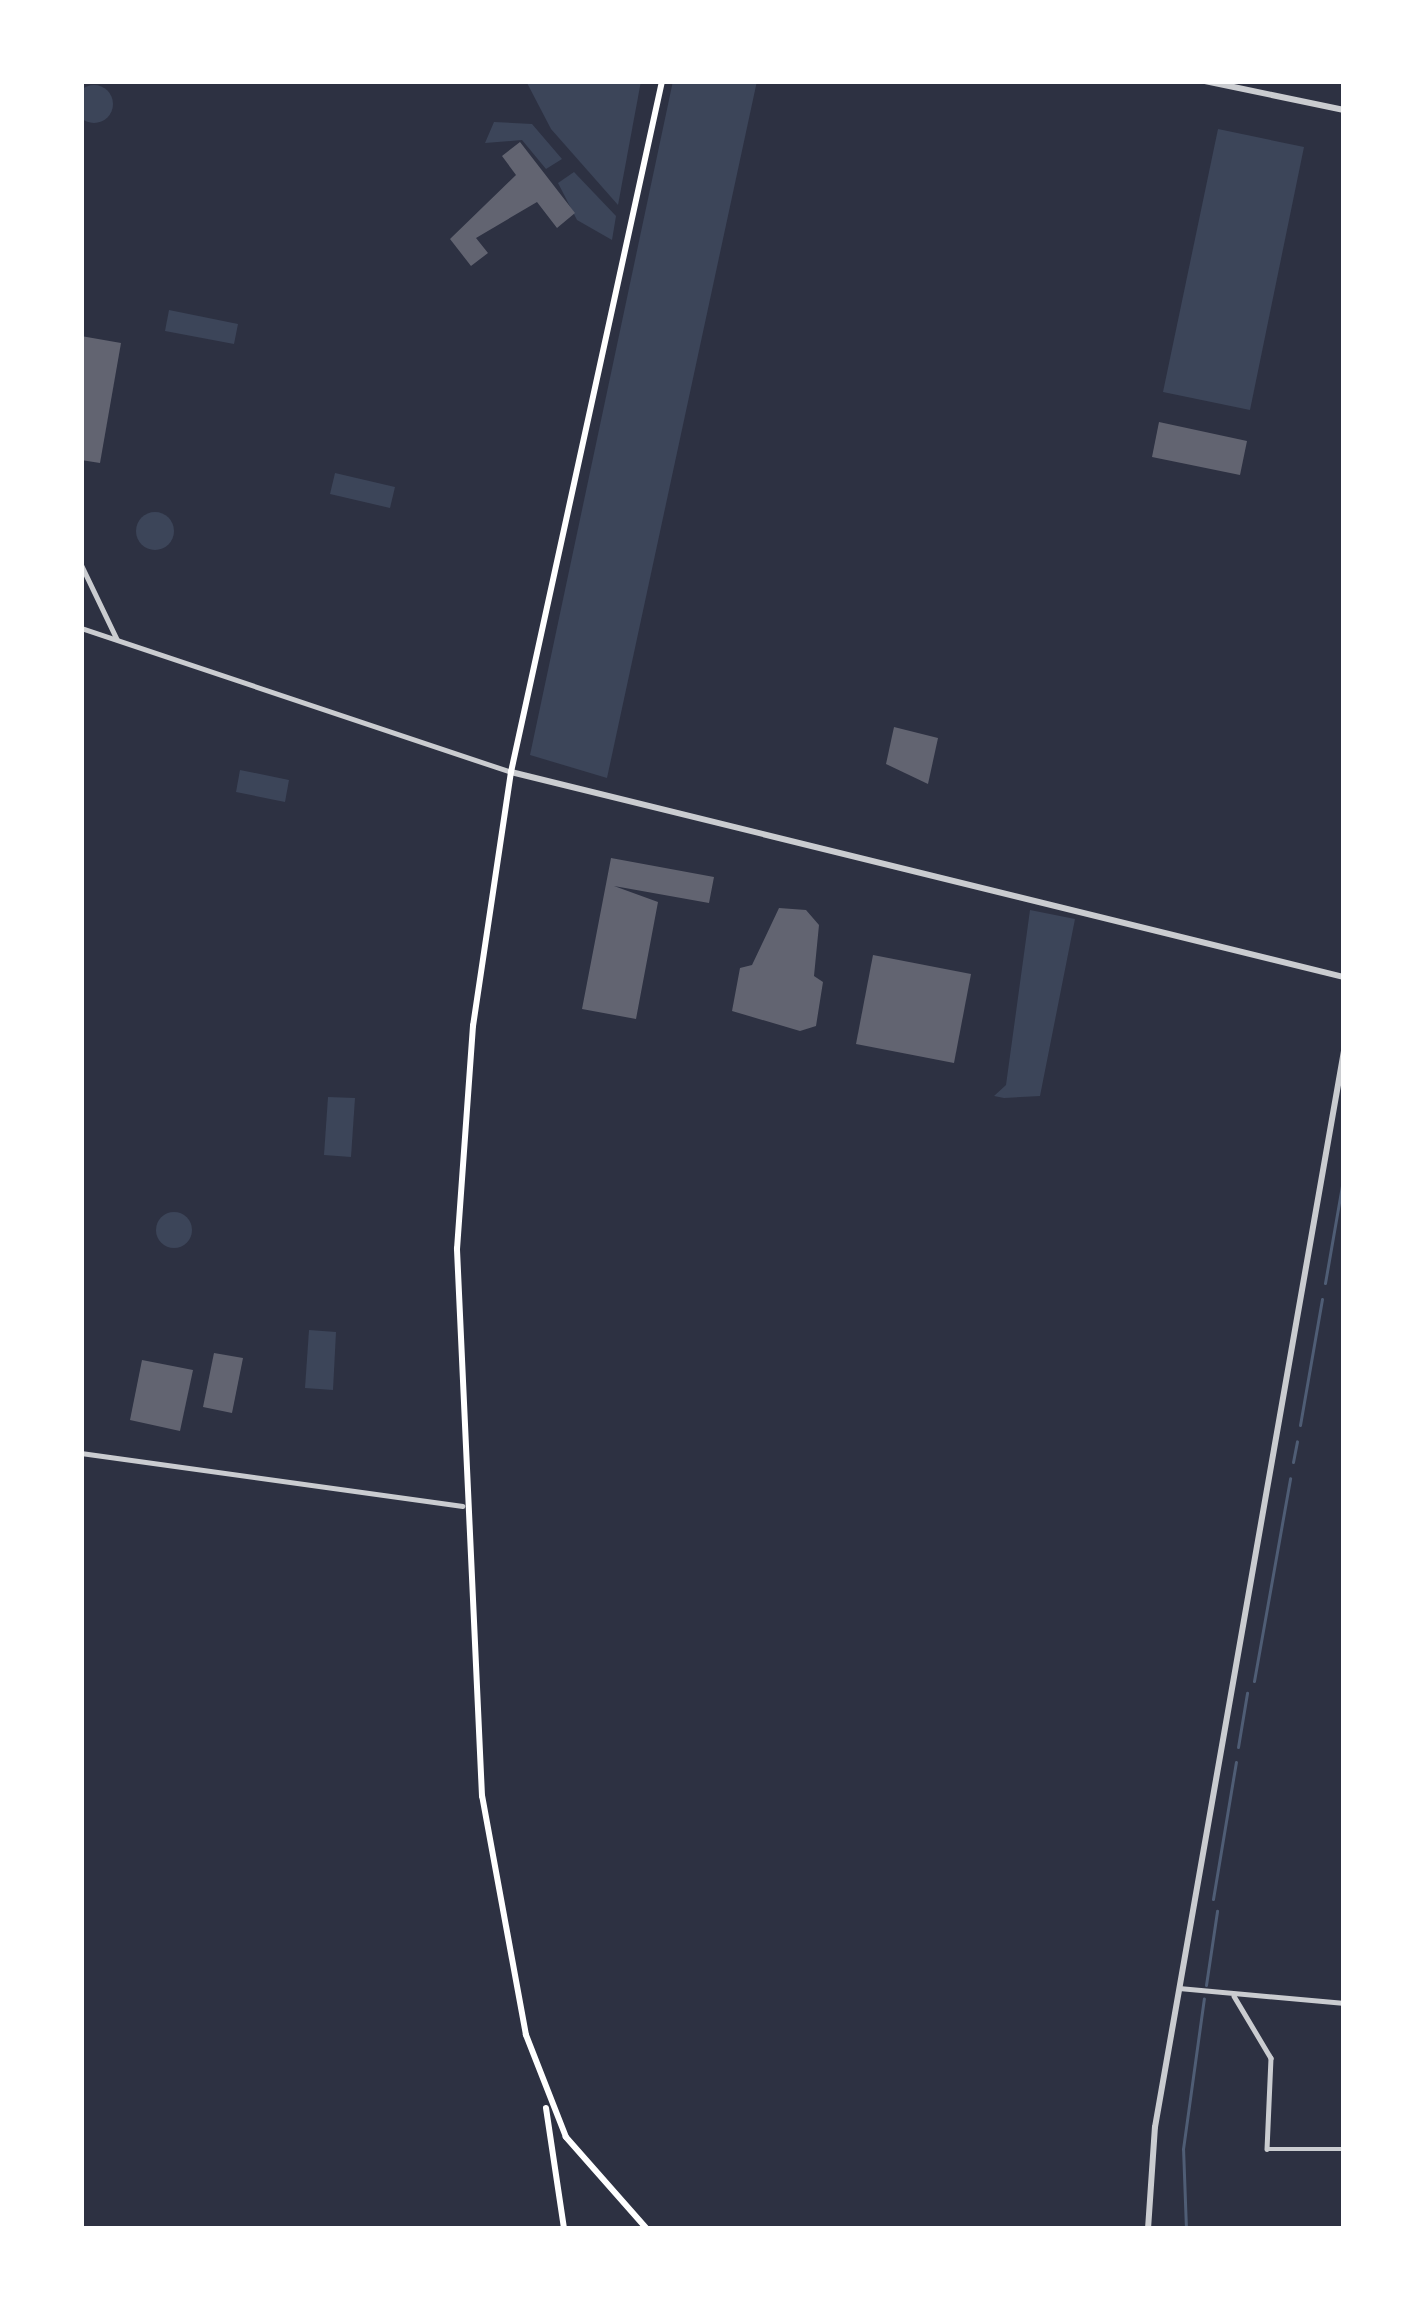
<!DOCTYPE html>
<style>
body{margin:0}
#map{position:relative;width:1425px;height:2310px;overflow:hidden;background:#2d3142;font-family:Lora,serif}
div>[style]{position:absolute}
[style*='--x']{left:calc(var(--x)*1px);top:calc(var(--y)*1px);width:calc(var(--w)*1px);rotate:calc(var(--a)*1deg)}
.green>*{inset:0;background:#3c4559}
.round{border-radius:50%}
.stream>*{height:3px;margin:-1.5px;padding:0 1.5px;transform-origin:1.5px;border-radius:1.5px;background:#4f5d75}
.building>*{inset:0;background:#626471}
.minor>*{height:4.5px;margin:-2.25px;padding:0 2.25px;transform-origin:2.25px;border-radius:2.25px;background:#caccd0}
.tertiary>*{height:6px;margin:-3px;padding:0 3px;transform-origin:3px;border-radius:3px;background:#caccd0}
.secondary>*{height:6px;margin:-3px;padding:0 3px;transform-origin:3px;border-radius:3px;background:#fff}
span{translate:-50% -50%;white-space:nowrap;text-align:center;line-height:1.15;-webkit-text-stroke:10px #fff;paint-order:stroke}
.frame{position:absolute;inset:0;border:84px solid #fff;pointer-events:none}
</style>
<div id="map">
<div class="green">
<i style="clip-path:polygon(526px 81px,641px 81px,618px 205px,551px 129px)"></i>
<i style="clip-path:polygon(673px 81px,757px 81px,607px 778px,530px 755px)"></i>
<i class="round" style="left:75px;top:85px;width:38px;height:38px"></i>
<i style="clip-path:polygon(494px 122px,532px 124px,562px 159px,546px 169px,522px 140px,485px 143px)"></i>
<i style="clip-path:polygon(1218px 129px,1304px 147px,1250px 410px,1163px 392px)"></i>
<i style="clip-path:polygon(574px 172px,616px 216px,612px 240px,577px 220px,558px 183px)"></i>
<i style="clip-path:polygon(169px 310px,238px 324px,234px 344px,165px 331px)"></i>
<i style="clip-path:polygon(335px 473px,395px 487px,390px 508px,330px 494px)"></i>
<i class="round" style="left:136px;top:512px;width:38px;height:38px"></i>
<i style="clip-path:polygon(240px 770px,289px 780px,285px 802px,236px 792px)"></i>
<i style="clip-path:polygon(1030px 910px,1075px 919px,1040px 1096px,1004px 1098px,994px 1096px,1006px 1085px)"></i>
<i style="clip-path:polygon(328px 1097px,355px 1098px,351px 1157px,324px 1155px)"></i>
<i class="round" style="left:156px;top:1212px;width:36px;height:36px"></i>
<i style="clip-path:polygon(309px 1330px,336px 1332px,333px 1390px,305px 1388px)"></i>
</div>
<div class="stream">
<i style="--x:1342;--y:937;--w:10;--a:-79"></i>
<i style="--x:1325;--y:1283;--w:105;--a:-80.1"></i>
<i style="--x:1300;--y:1425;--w:128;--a:-80.1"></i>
<i style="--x:1293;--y:1462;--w:21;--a:-79"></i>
<i style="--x:1254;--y:1681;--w:206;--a:-79.9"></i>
<i style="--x:1238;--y:1747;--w:55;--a:-80.5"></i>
<i style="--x:1213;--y:1899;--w:139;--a:-80.5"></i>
<i style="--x:1206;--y:1985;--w:75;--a:-81.5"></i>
<i style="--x:1186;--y:2229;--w:80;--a:-92.1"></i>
<i style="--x:1183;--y:2149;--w:152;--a:-82.1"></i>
</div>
<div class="building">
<i style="clip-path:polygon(520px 142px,575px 213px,557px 228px,537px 202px,476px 238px,488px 253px,471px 266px,450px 239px,516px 175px,502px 156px)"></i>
<i style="clip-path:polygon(81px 336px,121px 343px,100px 463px,81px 460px)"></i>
<i style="clip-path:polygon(1159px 422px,1247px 441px,1240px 475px,1152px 457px)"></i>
<i style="clip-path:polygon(894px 727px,938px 738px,928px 784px,886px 764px)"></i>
<i style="clip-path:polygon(611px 858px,714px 877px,709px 903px,614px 886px,658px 902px,636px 1019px,582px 1009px)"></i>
<i style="clip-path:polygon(779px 908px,806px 910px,819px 925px,814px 976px,823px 982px,816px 1026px,800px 1031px,732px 1011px,740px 968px,752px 965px)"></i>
<i style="clip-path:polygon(873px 955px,971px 974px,954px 1063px,856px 1044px)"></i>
<i style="clip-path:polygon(214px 1353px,243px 1358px,232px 1413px,203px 1407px)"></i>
<i style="clip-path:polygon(142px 1360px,193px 1370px,180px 1431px,130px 1420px)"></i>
</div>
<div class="minor">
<i style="--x:81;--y:564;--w:83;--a:64.4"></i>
<i style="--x:81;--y:628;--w:453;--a:18.5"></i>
<i style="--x:81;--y:1453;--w:385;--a:7.9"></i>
<i style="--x:1179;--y:1988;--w:166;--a:5.2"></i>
<i style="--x:1234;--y:1996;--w:72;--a:59.2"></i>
<i style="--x:1271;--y:2058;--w:91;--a:92.5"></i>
<i style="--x:1267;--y:2149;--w:77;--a:0"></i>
</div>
<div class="tertiary">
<i style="--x:1205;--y:81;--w:142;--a:11.8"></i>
<i style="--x:511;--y:772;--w:858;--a:13.83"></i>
<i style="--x:1148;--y:2229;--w:102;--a:-86.1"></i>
<i style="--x:1155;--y:2127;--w:1092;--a:-80.04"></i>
</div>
<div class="secondary">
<i style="--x:546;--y:2108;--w:122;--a:81.5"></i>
<i style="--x:647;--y:2229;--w:123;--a:-131.4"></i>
<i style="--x:566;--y:2137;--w:110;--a:-111.4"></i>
<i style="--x:526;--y:2035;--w:243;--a:-100.4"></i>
<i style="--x:482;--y:1796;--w:548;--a:-92.62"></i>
<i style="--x:457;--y:1249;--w:224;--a:-85.9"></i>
<i style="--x:473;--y:1026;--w:257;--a:-81.5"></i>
<i style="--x:511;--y:772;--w:707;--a:-77.67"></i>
</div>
<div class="frame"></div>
</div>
